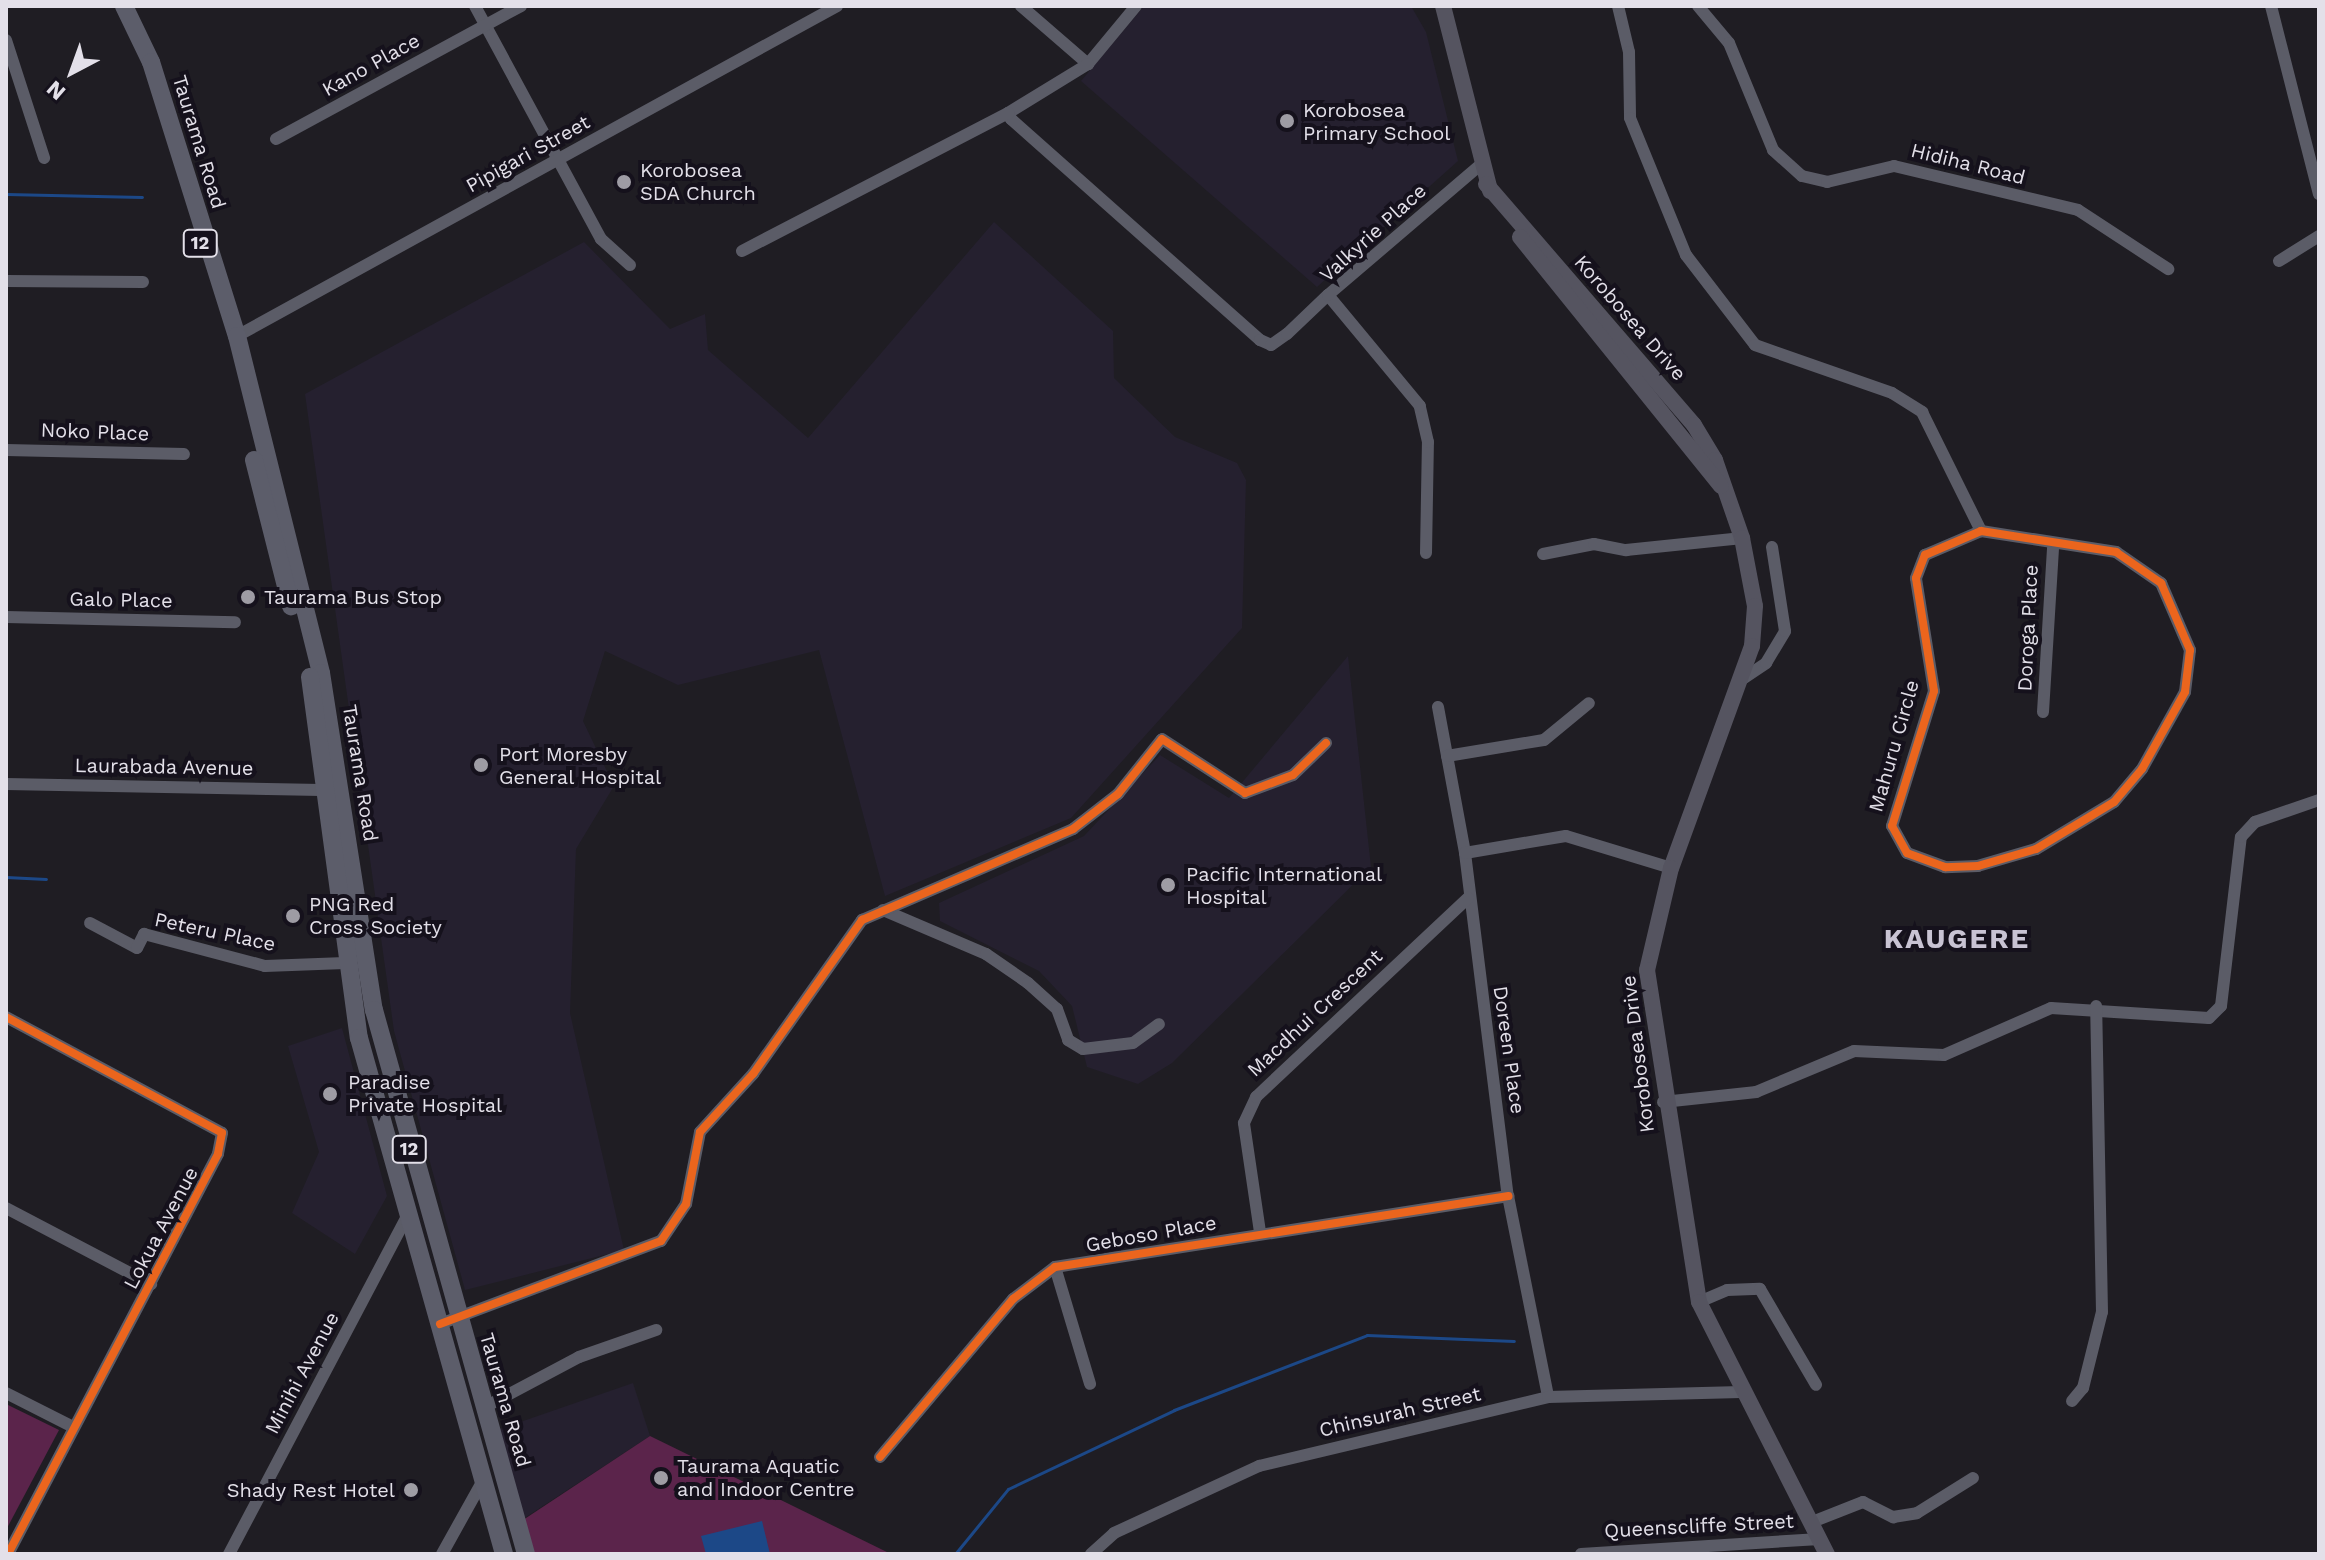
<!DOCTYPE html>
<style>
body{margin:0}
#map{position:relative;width:2325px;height:1560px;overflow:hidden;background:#1f1d23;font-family:"Work Sans",sans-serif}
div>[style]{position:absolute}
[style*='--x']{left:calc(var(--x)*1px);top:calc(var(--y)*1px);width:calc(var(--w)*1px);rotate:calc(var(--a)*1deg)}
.built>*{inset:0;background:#25202f}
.green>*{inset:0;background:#5b244b}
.water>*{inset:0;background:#1c4887}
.stream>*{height:3px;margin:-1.5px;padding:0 1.5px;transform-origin:1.5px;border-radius:1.5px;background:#1c4887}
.street>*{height:12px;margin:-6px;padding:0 6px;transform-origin:6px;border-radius:6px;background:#5b5c67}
.secondary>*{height:16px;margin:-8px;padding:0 8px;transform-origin:8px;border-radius:8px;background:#555460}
.primary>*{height:18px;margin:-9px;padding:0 9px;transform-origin:9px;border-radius:9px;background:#5c5d6a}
.cycleway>*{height:8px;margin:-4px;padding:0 4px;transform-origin:4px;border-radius:4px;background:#eb651d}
.dots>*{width:22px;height:22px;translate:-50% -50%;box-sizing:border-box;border:4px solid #15111c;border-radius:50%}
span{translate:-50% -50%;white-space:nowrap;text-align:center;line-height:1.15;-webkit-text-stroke:8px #15111c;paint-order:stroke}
.shield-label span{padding:2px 6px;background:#15111c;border:2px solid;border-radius:6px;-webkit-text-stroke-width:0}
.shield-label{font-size:18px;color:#e3e0e9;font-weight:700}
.street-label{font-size:20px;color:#e3e0e9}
.poi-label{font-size:20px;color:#e3e0e9}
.left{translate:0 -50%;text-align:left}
.right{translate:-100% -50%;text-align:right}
.district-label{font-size:28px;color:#c8c3d3;font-weight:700;letter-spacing:2px}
.frame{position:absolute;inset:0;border:8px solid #e3e0e9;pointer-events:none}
.north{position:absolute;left:32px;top:32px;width:80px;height:80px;-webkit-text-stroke:6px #15111c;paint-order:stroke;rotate:221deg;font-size:22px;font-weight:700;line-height:32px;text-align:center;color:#e3e0e9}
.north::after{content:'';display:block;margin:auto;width:28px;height:36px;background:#e3e0e9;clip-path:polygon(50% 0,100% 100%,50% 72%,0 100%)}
</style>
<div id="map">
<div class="built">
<i style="clip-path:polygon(1144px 6px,1411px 6px,1426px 32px,1458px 161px,1317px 287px,1081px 81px)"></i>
<i style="clip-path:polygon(994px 222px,1113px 331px,1114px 378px,1175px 437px,1237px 463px,1246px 480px,1242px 628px,1071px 818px,885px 896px,819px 650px,678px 685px,605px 651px,583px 721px,614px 786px,576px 849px,570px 1013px,624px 1250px,465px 1290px,394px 1031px,305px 394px,584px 242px,670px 329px,705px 314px,708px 350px,808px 438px)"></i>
<i style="clip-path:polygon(1348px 656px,1371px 867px,1172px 1063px,1138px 1084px,1087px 1067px,1072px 1006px,1039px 971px,940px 921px,939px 903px,1084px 836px,1160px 755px,1229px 798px)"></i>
<i style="clip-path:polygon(342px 1028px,387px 1196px,355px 1254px,292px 1213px,319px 1152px,288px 1046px)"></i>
<i style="clip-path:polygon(633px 1383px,650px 1436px,523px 1519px,500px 1429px)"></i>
</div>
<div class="green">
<i style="clip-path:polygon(6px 1404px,59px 1430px,6px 1530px)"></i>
<i style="clip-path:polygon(650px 1436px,891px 1554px,531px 1554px,523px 1520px)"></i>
</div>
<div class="water">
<i style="clip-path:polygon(762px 1521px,770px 1554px,706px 1554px,701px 1536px)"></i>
</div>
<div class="stream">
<i style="--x:6;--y:194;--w:136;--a:1.3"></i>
<i style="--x:6;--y:877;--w:40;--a:2.9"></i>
<i style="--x:955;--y:1554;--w:84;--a:-50.8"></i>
<i style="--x:1008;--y:1489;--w:184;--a:-25.4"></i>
<i style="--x:1174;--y:1410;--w:207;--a:-21.2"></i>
<i style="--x:1367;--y:1335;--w:147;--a:2.3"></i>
</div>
<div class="street">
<i style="--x:475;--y:6;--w:265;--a:61.6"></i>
<i style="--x:601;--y:239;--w:39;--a:42"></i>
<i style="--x:1021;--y:6;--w:89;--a:40.9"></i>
<i style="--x:1088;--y:64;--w:75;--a:-50.4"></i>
<i style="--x:1618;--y:6;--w:47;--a:76.6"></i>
<i style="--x:1629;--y:52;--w:66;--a:89.1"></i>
<i style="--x:1630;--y:118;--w:148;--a:67.8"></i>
<i style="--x:1686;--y:255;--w:113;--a:52.5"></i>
<i style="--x:1755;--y:345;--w:145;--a:19.3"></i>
<i style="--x:1892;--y:393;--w:36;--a:32"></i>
<i style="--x:1922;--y:412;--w:133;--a:63.6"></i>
<i style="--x:1698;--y:6;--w:48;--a:50"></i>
<i style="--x:1729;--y:43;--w:116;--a:67.6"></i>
<i style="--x:1773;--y:150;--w:39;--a:42"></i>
<i style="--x:1802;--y:176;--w:26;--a:13"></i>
<i style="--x:1827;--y:182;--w:69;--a:-13.4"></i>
<i style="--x:1894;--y:166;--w:189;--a:13.4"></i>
<i style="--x:2078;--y:210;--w:108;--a:33.2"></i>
<i style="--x:2271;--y:6;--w:194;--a:75.7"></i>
<i style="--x:6;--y:40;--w:124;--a:72.1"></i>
<i style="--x:1088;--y:64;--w:94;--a:148.5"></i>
<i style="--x:1008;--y:113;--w:7;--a:63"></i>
<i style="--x:1011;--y:119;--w:333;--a:41.6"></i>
<i style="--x:1260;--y:340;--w:12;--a:24"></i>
<i style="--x:1271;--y:345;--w:19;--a:-35"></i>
<i style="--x:1287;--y:334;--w:57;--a:-43.6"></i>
<i style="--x:276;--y:139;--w:279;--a:-28.5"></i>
<i style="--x:742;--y:251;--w:300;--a:-27.4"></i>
<i style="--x:2279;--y:261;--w:47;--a:-32"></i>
<i style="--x:6;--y:281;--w:137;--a:0.4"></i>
<i style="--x:237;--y:336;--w:685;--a:-28.81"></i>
<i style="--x:6;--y:450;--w:178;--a:1.3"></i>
<i style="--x:1981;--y:531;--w:137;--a:8.8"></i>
<i style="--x:2116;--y:552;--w:55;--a:34.6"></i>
<i style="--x:2161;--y:583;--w:73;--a:66.6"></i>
<i style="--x:2190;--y:650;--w:42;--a:96.8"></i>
<i style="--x:2185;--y:692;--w:88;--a:119.2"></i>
<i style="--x:2142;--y:769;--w:43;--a:130.3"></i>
<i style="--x:2114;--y:802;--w:91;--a:148.9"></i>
<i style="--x:2036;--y:849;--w:60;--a:163.7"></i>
<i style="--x:1978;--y:866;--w:33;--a:178"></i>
<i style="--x:1945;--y:867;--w:40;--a:-159.8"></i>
<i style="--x:1907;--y:853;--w:31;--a:-119"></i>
<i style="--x:1892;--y:826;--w:141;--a:-72.7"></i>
<i style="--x:1934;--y:691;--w:114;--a:-99.1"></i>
<i style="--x:1916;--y:578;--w:25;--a:-69"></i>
<i style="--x:1925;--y:555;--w:61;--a:-23.2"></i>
<i style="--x:1426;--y:553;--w:111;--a:-89"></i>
<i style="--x:1428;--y:442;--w:37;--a:-103"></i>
<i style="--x:1420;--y:406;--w:144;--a:-129.7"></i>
<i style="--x:1328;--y:295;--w:199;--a:-40.5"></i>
<i style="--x:1543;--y:554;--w:52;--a:-11.1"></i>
<i style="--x:1594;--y:544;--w:33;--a:11"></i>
<i style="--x:1626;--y:550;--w:117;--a:-5.9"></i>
<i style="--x:6;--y:617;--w:229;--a:1.3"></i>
<i style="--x:1744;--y:678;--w:27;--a:-34"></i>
<i style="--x:1766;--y:663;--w:37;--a:-59"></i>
<i style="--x:1785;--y:631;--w:85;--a:-98.8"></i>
<i style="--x:1438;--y:707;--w:148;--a:79.5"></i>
<i style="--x:1465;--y:853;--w:346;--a:82.9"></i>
<i style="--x:1508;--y:1196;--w:205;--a:78.7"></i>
<i style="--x:2043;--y:712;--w:165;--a:-86.5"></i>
<i style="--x:1447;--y:756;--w:98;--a:-9.4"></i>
<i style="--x:1544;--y:740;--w:58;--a:-39.4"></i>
<i style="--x:6;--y:784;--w:315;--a:1.1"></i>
<i style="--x:1465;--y:853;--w:102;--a:-9.6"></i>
<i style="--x:1566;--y:836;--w:110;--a:16.9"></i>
<i style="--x:883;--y:910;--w:112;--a:23.1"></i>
<i style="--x:986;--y:954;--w:51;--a:34.6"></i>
<i style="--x:1028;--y:983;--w:39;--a:42"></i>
<i style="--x:1057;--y:1009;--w:33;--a:70"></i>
<i style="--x:1068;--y:1040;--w:17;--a:31"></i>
<i style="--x:1083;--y:1049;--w:50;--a:-6.8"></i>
<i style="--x:1133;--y:1043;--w:32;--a:-36"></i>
<i style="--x:90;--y:923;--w:53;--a:28"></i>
<i style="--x:137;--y:948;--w:16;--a:-63"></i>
<i style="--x:144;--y:934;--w:125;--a:14.8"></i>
<i style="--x:265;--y:966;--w:80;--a:-2.1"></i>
<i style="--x:6;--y:1017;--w:245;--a:28.2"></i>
<i style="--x:222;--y:1133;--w:21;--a:101"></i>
<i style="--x:218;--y:1154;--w:452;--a:117.7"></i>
<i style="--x:1663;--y:1102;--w:94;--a:-6.1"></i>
<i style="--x:1756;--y:1092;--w:106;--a:-22.7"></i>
<i style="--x:1854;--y:1051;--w:90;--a:2.5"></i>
<i style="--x:1944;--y:1055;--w:117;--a:-23.7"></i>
<i style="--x:2051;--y:1008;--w:158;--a:3.6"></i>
<i style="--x:2209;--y:1018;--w:17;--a:-45"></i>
<i style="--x:2221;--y:1006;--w:170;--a:-83.3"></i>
<i style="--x:2241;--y:837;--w:21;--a:-47"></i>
<i style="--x:2255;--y:822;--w:68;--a:-19"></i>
<i style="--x:6;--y:1208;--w:164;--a:27.7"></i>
<i style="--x:1260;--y:1232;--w:110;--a:-98.4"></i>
<i style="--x:1244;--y:1123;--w:29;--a:-65"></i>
<i style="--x:1256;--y:1097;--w:291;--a:-43.2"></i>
<i style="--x:1055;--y:1267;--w:122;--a:73.3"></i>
<i style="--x:1699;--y:1302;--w:30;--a:-23"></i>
<i style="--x:1727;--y:1290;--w:33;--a:-2"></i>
<i style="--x:1760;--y:1289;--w:111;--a:59.7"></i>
<i style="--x:440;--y:1324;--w:236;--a:-20.6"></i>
<i style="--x:661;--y:1241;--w:45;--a:-56"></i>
<i style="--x:686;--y:1204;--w:73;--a:-79"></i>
<i style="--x:700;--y:1132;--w:79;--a:-47.6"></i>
<i style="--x:753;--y:1074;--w:189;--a:-54.7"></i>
<i style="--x:862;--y:920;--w:230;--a:-23.3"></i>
<i style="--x:1073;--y:829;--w:57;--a:-37.9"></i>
<i style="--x:1118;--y:794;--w:70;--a:-51.3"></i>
<i style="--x:1162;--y:739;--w:99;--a:33"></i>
<i style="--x:1245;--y:793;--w:51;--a:-20.6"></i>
<i style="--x:1293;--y:775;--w:46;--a:-44.1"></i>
<i style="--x:6;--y:1393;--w:75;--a:26.9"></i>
<i style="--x:2072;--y:1401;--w:17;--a:-50"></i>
<i style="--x:2083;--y:1388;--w:78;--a:-76"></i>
<i style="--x:2102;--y:1312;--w:306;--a:-91.1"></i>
<i style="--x:485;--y:1407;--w:106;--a:-28"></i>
<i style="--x:579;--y:1357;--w:82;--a:-19.3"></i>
<i style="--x:880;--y:1457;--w:207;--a:-49.9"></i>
<i style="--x:1013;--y:1299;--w:53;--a:-37.3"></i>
<i style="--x:1055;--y:1267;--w:459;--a:-8.9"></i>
<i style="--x:1812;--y:1522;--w:55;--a:-21.4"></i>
<i style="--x:1863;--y:1502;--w:34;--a:27"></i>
<i style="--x:1893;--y:1517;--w:24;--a:-9"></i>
<i style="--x:1917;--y:1513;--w:66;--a:-32"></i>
<i style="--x:229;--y:1554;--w:388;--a:-62.2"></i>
<i style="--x:442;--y:1554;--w:80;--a:-60.9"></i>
<i style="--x:1091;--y:1554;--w:31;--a:-42"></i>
<i style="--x:1114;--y:1533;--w:160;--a:-24.8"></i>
<i style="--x:1259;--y:1466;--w:297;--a:-13.4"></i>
<i style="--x:1548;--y:1397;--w:193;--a:-1.5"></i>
<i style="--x:1581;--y:1554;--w:239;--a:-3.6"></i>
</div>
<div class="secondary">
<i style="--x:1443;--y:6;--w:191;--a:75.7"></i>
<i style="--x:1486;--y:184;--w:318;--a:49.2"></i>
<i style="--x:1694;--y:425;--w:41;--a:59"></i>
<i style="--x:1715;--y:460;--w:83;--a:70.9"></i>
<i style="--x:1742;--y:538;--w:69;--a:79.2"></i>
<i style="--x:1755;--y:606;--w:40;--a:94.3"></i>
<i style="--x:1752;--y:646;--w:236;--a:110"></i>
<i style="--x:1671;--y:868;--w:105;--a:103.2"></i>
<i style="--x:1647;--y:970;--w:336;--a:81.1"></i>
<i style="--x:1699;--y:1302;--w:283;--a:63.1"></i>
<i style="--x:1520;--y:237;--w:320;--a:51.1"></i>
</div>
<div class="primary">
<i style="--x:124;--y:6;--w:62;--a:64.3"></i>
<i style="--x:151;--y:62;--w:287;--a:72.6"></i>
<i style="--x:237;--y:336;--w:347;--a:76"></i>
<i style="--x:321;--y:673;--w:341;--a:81.1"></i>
<i style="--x:374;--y:1010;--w:565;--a:74.39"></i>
<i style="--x:254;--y:460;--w:151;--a:75.8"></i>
<i style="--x:310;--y:677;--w:364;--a:82.3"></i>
<i style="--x:359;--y:1038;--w:536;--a:74.3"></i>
</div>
<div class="cycleway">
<i style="--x:1981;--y:531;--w:137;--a:8.8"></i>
<i style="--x:2116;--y:552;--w:55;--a:34.6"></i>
<i style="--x:2161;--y:583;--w:73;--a:66.6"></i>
<i style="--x:2190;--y:650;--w:42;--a:96.8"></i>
<i style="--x:2185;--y:692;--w:88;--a:119.2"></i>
<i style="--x:2142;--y:769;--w:43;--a:130.3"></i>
<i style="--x:2114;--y:802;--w:91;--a:148.9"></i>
<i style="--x:2036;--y:849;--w:60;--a:163.7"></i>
<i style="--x:1978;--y:866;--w:33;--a:178"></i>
<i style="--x:1945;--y:867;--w:40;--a:-159.8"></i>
<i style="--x:1907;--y:853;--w:31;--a:-119"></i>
<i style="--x:1892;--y:826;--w:141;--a:-72.7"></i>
<i style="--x:1934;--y:691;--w:114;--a:-99.1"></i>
<i style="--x:1916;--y:578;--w:25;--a:-69"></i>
<i style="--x:1925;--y:555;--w:61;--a:-23.2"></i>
<i style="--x:6;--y:1017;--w:245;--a:28.2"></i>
<i style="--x:222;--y:1133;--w:21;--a:101"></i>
<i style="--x:218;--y:1154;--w:452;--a:117.7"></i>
<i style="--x:440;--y:1324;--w:236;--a:-20.6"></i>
<i style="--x:661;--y:1241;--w:45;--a:-56"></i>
<i style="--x:686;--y:1204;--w:73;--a:-79"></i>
<i style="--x:700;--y:1132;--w:79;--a:-47.6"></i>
<i style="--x:753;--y:1074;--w:189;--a:-54.7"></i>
<i style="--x:862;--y:920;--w:230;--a:-23.3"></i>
<i style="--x:1073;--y:829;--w:57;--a:-37.9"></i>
<i style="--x:1118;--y:794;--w:70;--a:-51.3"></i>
<i style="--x:1162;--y:739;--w:99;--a:33"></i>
<i style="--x:1245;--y:793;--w:51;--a:-20.6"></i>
<i style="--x:1293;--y:775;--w:46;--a:-44.1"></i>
<i style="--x:880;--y:1457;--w:207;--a:-49.9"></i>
<i style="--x:1013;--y:1299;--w:53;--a:-37.3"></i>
<i style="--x:1055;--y:1267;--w:459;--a:-8.9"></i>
</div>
<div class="dots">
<i style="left:1287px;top:121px;background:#9e9ca4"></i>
<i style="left:624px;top:182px;background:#9e9ca4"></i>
<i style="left:248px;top:597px;background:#9e9ca4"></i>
<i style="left:481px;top:765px;background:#9e9ca4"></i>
<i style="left:1168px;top:885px;background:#9e9ca4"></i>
<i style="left:293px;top:916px;background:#9e9ca4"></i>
<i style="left:330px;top:1094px;background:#9e9ca4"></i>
<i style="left:661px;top:1478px;background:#9e9ca4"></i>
<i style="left:411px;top:1490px;background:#9e9ca4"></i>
</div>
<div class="shield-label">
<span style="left:200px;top:243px">12</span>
<span style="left:409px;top:1149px">12</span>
</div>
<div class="street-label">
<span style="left:371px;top:65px;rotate:-29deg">Kano Place</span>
<span style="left:199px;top:142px;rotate:73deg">Taurama Road</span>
<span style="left:528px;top:154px;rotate:-29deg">Pipigari Street</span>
<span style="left:1968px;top:164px;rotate:14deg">Hidiha Road</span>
<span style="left:1373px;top:233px;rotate:-42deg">Valkyrie Place</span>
<span style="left:1630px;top:318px;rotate:49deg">Korobosea Drive</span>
<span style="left:95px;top:432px;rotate:2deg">Noko Place</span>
<span style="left:121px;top:600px;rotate:1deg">Galo Place</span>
<span style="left:2028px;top:628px;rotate:-87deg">Doroga Place</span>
<span style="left:1894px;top:746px;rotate:-74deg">Mahuru Circle</span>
<span style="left:164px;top:767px;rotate:1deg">Laurabada Avenue</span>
<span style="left:360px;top:773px;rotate:81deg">Taurama Road</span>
<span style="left:215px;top:932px;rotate:12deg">Peteru Place</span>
<span style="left:1315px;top:1013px;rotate:-43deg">Macdhui Crescent</span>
<span style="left:1509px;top:1050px;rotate:82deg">Doreen Place</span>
<span style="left:1638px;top:1054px;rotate:-97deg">Korobosea Drive</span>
<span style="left:161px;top:1228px;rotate:-62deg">Lokua Avenue</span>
<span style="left:1151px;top:1234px;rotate:-10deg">Geboso Place</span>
<span style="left:302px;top:1373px;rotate:-62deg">Minihi Avenue</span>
<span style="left:505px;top:1400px;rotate:74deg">Taurama Road</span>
<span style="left:1400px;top:1412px;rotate:-13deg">Chinsurah Street</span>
<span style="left:1699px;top:1526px;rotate:-3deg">Queenscliffe Street</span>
</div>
<div class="poi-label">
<span class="left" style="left:1303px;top:122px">Korobosea<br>Primary School</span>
<span class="left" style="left:640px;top:182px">Korobosea<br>SDA Church</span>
<span class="left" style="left:264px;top:597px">Taurama Bus Stop</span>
<span class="left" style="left:499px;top:766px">Port Moresby<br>General Hospital</span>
<span class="left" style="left:1186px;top:886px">Pacific International<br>Hospital</span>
<span class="left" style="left:309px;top:916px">PNG Red<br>Cross Society</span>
<span class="left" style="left:348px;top:1094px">Paradise<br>Private Hospital</span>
<span class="left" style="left:677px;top:1478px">Taurama Aquatic<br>and Indoor Centre</span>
<span class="right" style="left:395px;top:1490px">Shady Rest Hotel</span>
</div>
<div class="district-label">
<span style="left:1957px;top:939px">KAUGERE</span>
</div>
<div class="frame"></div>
<div class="north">N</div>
</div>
